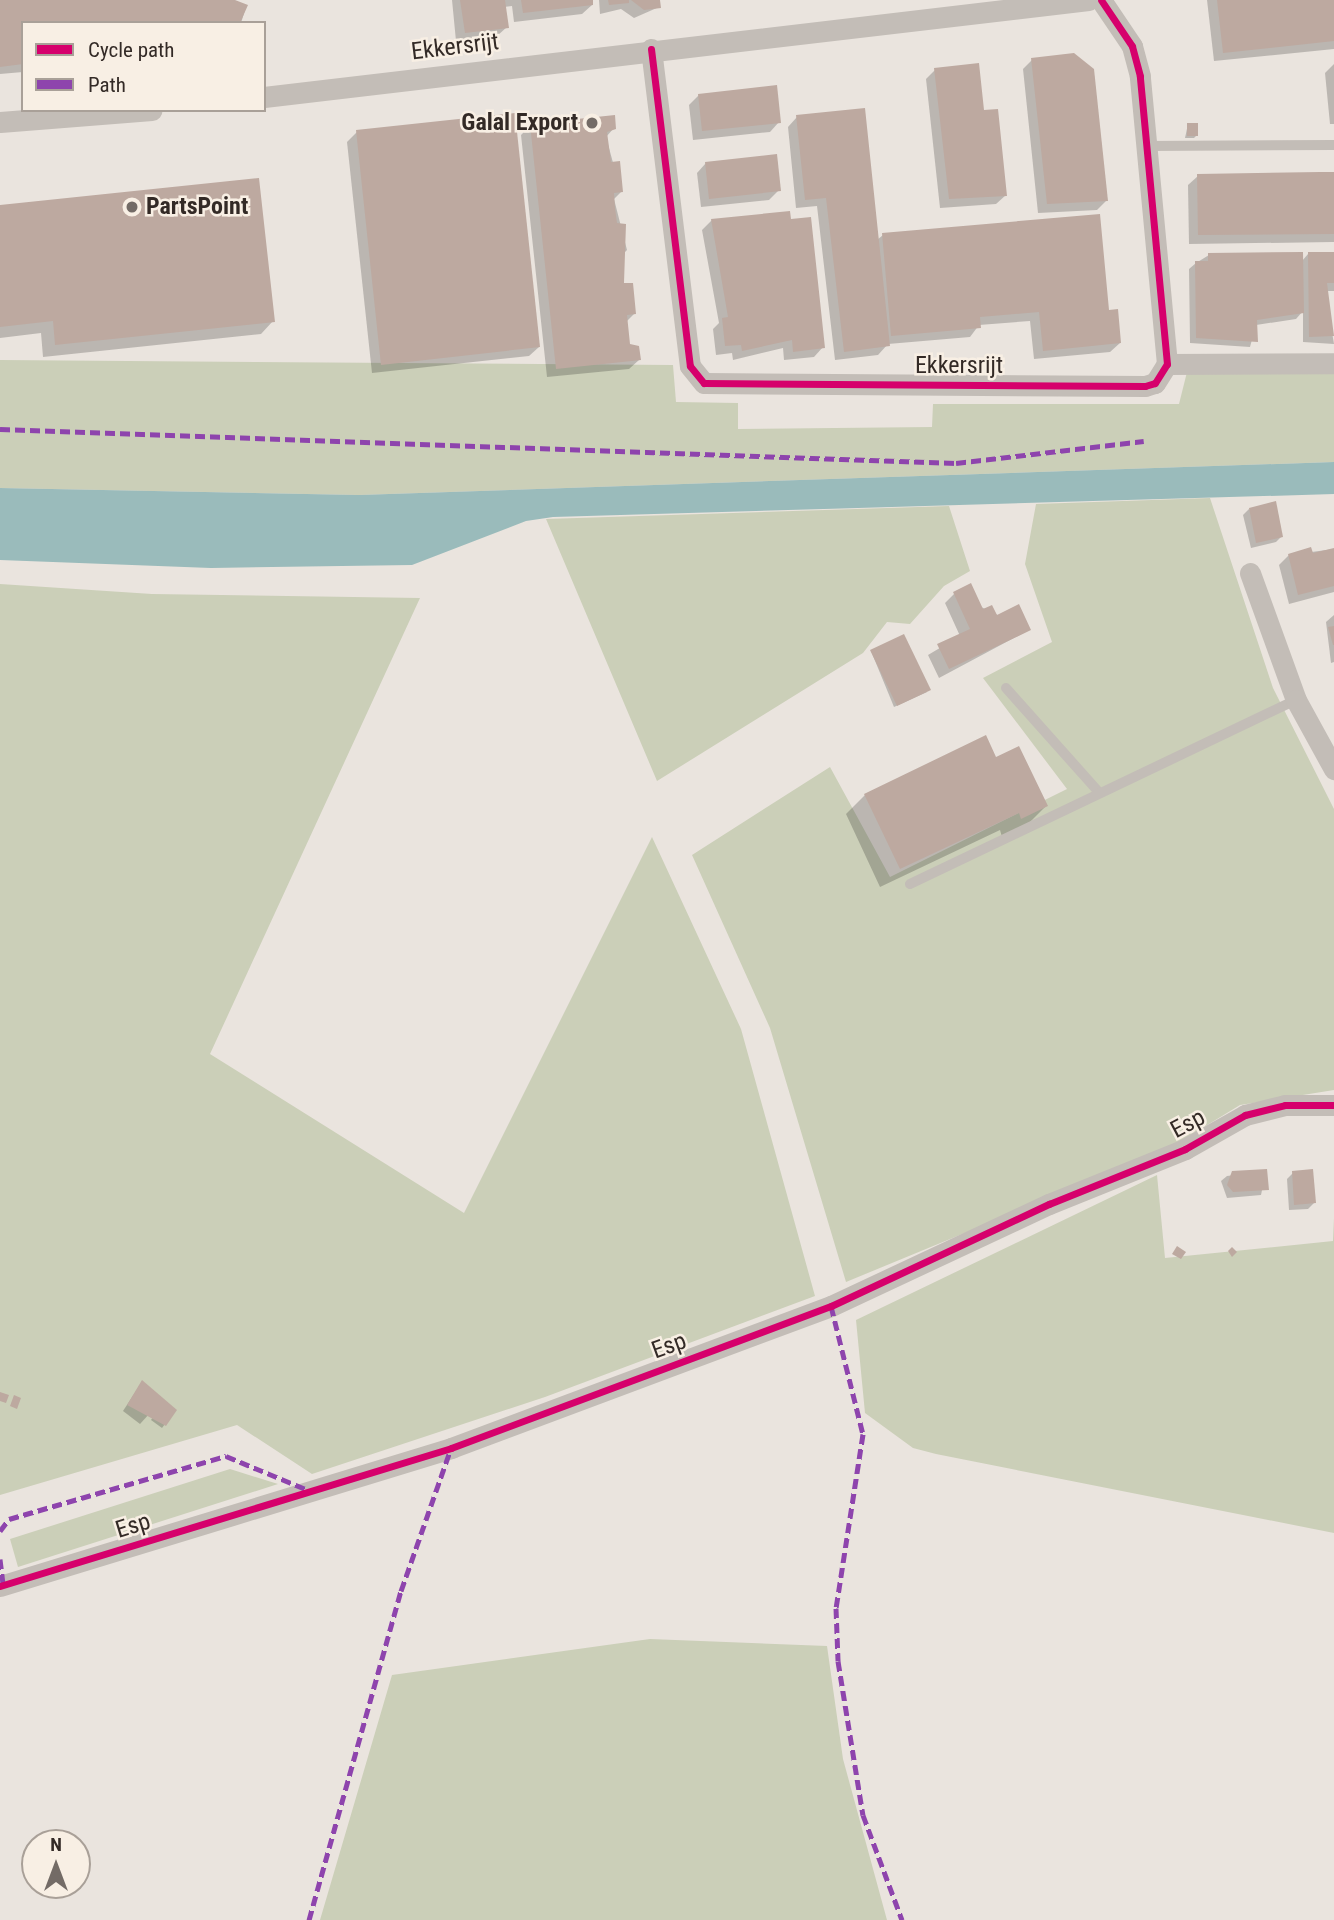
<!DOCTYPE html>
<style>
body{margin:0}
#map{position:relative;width:1334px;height:1920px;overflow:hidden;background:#eae4de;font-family:"Roboto Condensed",sans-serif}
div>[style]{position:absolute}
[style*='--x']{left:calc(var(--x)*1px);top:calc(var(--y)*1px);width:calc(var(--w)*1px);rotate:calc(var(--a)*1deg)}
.green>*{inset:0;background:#cbcfb8}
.water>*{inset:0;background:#9abbbb}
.shadow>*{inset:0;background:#0003}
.building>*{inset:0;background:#bda9a0}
.service>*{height:10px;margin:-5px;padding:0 5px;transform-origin:5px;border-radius:5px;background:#c3bdb7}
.minor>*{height:21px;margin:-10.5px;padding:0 10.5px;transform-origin:10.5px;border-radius:10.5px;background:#c3bdb7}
.quiet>*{height:5px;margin-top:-2.5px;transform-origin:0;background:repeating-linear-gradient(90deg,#8e44ad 0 10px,transparent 0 15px)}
.cycleway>*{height:7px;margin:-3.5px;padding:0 3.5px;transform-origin:3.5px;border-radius:3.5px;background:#d6006c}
.dots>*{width:19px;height:19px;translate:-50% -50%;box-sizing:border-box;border:4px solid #f8efe4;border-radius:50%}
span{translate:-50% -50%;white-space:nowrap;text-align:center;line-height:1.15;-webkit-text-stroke:5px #f8efe4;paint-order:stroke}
.street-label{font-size:24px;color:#332a26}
.poi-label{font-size:24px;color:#332a26;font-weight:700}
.right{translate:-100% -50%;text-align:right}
.left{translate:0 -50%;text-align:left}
.legend{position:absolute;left:21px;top:21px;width:245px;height:91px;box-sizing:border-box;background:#f8efe4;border:2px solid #a9a098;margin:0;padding:9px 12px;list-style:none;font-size:21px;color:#332a26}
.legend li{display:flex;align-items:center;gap:14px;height:35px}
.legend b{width:35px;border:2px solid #a9a098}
.north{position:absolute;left:21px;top:1829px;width:70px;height:70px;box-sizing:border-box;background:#f8efe4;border:2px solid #a9a098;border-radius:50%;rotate:0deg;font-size:19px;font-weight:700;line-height:28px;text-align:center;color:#332a26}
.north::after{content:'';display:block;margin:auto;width:24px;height:32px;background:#736b66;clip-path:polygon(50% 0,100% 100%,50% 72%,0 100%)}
</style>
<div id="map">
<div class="green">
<i style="clip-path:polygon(0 360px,673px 365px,676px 402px,738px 403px,738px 429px,932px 427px,933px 404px,1179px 404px,1187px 372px,1334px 370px,1334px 462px,359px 495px,0 488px)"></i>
<i style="clip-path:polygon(1210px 498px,1273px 688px,1334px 809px,1334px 1090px,1240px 1105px,1168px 1149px,846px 1282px,770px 1028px,692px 855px,830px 767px,890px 877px,1067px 789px,983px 678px,1052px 642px,1025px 564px,1036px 504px)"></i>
<i style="clip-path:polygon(949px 506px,970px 571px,944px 586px,910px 624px,887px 622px,863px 653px,657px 781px,546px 519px)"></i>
<i style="clip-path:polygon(0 584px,152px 594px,420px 598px,210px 1054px,464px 1213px,652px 837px,741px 1029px,815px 1296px,545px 1397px,312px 1474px,237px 1425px,0 1495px)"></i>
<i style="clip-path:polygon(1157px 1175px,1165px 1258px,1333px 1241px,1334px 1218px,1334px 1533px,936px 1454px,913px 1448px,865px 1413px,856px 1320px)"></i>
<i style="clip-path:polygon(230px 1469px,278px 1484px,18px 1567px,10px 1539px)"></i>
<i style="clip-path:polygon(650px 1639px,827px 1646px,843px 1759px,887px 1920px,320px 1920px,392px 1675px)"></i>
</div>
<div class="water">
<i style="clip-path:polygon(1334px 462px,1334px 494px,553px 517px,526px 521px,412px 565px,211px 568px,0 560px,0 488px,359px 495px)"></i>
</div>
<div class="shadow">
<i style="clip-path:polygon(0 0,233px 0,246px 7px,241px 23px,23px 23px,23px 72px,0 74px)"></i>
<i style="clip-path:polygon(452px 0,591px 0,592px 5px,582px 14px,514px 22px,512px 6px,504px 7px,507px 27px,497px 36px,456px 41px)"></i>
<i style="clip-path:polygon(599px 0,658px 0,659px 7px,634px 18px,621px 9px,600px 14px)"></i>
<i style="clip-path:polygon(1207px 0,1334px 0,1334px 49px,1214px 61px)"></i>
<i style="clip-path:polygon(1032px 60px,1106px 201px,1097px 210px,1038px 213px,1023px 69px)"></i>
<i style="clip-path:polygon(1334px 64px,1334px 124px,1330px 124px,1325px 73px)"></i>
<i style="clip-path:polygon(935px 70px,983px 112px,1006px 195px,996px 204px,940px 208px,926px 79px)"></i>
<i style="clip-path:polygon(699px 95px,779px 122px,770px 132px,693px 140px,689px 105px)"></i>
<i style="clip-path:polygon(797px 117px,877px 240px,883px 235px,1107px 312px,1120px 343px,1110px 352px,1034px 359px,1030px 321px,979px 325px,970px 337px,888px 344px,878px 355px,835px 360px,817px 206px,796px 208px,788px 127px)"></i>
<i style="clip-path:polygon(1188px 124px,1196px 136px,1194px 138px,1185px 138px)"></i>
<i style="clip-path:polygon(530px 126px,614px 128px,606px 137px,621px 192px,614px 199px,627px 250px,619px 258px,622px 285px,634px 314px,626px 322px,629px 346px,639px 360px,629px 369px,547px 377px,521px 135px)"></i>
<i style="clip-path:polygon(357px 132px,539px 347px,529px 356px,372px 373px,347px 142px)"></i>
<i style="clip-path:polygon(706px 163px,779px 190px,769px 200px,701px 207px,697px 173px)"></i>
<i style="clip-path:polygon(1334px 174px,1334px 242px,1189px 244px,1188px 185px,1198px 176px)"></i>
<i style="clip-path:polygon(0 208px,273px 321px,261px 334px,43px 357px,41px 333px,0 338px)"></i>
<i style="clip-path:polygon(712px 220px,823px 347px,814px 357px,784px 360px,783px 348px,733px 360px,732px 353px,716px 355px,713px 329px,719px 323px,702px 230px)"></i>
<i style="clip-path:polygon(1308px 254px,1334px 254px,1334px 291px,1325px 291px,1334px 344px,1303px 342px,1303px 311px,1296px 319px,1256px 325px,1250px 347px,1190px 343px,1189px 269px,1196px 263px,1209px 255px,1302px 261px)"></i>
<i style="clip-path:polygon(1249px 509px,1282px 536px,1276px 542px,1251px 548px,1243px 515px)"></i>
<i style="clip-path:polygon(1334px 549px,1334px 592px,1289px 604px,1279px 565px,1289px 555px)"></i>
<i style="clip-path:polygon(954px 594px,1029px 630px,939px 678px,928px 655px,960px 636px,945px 603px)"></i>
<i style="clip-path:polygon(1334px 615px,1334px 662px,1331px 663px,1326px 622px)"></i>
<i style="clip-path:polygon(871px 651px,927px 692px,894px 707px)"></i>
<i style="clip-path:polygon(995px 759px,1046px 806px,1027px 825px,1002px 837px,1000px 830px,880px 887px,846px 814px,865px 795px)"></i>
<i style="clip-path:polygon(1266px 1171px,1261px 1195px,1227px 1198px,1221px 1181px,1227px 1176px)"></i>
<i style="clip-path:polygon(1293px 1173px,1314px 1203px,1308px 1209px,1289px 1210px,1287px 1179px)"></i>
<i style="clip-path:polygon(142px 1382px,161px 1401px,140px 1424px,123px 1411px)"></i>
<i style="clip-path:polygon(163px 1403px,175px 1411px,162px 1428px,151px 1420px)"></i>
</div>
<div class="building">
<i style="clip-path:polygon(0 0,235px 0,248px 5px,240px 23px,23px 23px,23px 64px,0 67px)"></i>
<i style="clip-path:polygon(460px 0,505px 0,509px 28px,465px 33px)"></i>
<i style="clip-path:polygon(521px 0,593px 0,593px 5px,523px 13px)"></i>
<i style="clip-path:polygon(608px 0,629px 0,629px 3px,609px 5px)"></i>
<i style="clip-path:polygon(631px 0,660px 0,661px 8px,644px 10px)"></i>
<i style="clip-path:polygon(1217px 0,1334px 0,1334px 41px,1223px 53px)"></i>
<i style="clip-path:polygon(1074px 53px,1094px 69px,1108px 201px,1047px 204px,1031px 58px)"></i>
<i style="clip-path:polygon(979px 63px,984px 110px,998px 109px,1007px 196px,949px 199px,934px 68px)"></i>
<i style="clip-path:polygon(777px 85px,781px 123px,702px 131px,698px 94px)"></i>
<i style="clip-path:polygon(865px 108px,890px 346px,844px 352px,826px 198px,805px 200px,796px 115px)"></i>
<i style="clip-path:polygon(515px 113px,540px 347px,381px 365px,356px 130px)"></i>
<i style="clip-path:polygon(615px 115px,616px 129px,607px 132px,611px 162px,620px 161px,623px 192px,614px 193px,615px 208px,617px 223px,626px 224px,624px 283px,633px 283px,636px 314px,627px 315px,630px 344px,639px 346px,641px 360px,556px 369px,530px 124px)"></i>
<i style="clip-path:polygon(1187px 123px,1198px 123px,1198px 136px,1187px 136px)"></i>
<i style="clip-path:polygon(777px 154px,781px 191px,709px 199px,705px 162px)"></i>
<i style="clip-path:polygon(1320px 172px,1334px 172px,1334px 234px,1198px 235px,1197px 174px)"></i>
<i style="clip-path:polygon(259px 178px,275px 322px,55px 345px,53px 321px,0 327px,0 205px)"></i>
<i style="clip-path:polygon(790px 211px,791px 219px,811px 217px,825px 348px,793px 352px,792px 340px,742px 351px,741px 345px,725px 346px,722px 318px,728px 317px,711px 219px)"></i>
<i style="clip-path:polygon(1100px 214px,1109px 310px,1118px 309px,1121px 343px,1043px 351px,1039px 312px,980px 317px,981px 328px,891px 336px,882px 233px)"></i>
<i style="clip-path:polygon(1303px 252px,1304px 313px,1257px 320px,1258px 342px,1196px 338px,1195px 261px,1208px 261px,1208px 253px)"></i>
<i style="clip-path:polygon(1308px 252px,1334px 252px,1334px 283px,1327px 283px,1334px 336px,1309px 337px)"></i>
<i style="clip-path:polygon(1276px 501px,1283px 537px,1256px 543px,1249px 508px)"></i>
<i style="clip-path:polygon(1311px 547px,1313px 553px,1334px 548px,1334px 586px,1298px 595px,1288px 554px)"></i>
<i style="clip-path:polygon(971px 583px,983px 609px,992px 605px,997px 615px,1019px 604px,1031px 630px,949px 669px,937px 644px,970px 629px,953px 592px)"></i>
<i style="clip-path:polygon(1334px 626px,1334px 645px,1333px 645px,1328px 627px)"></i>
<i style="clip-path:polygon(904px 634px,931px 690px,897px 706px,870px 650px)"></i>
<i style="clip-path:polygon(986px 735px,996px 757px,1019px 746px,1048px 806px,1021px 819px,1019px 813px,900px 869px,864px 794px)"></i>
<i style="clip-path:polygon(1267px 1169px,1269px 1190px,1233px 1192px,1227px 1185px,1232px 1171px)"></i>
<i style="clip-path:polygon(1313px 1169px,1316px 1203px,1294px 1205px,1292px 1171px)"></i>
<i style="clip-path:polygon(1177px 1246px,1186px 1252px,1181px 1259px,1172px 1254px)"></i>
<i style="clip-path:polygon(1232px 1247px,1237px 1252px,1232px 1257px,1228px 1251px)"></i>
<i style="clip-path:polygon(142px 1380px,177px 1410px,166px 1426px,127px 1405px)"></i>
<i style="clip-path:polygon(0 1392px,9px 1395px,6px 1403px,0 1401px)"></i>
<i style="clip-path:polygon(14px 1395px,21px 1398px,17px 1409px,10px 1406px)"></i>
</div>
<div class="service">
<i style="--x:1147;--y:146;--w:187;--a:-0.3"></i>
<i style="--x:1006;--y:688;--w:137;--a:48.3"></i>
<i style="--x:910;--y:884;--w:428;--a:-25.5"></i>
</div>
<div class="minor">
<i style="--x:651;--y:49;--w:319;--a:83"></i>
<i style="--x:690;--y:366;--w:22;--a:51"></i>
<i style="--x:704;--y:383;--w:441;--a:0.4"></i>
<i style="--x:1145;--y:386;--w:10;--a:-17"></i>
<i style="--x:1155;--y:383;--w:22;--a:-58"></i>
<i style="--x:1167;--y:364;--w:289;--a:-95.4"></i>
<i style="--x:1140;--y:76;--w:31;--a:-105"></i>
<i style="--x:1132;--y:46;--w:55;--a:-124"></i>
<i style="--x:264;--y:97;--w:830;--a:-6.71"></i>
<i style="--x:0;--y:122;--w:152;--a:-4.5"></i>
<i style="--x:1167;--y:364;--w:167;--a:-0.3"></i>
<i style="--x:1250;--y:573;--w:135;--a:70.1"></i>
<i style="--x:1296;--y:700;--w:79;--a:61.2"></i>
<i style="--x:0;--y:1586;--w:472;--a:-17"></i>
<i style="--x:451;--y:1448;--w:406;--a:-20.5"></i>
<i style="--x:831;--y:1306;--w:241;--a:-25.1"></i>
<i style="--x:1049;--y:1204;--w:147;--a:-22"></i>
<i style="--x:1185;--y:1149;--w:69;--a:-29.5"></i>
<i style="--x:1245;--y:1115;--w:41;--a:-14"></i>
<i style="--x:1285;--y:1105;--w:49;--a:0"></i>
</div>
<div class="quiet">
<i style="--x:0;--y:429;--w:957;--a:2.04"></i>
<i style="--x:956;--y:463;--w:189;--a:-6.7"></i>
<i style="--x:831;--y:1306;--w:132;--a:76"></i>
<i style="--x:863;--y:1434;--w:176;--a:98.8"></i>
<i style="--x:836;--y:1608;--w:53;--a:87.8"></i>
<i style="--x:838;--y:1661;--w:156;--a:80.8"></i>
<i style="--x:863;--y:1815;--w:112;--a:69.6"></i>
<i style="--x:0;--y:1531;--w:15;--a:-53"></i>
<i style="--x:9;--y:1519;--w:226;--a:-16.2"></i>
<i style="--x:226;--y:1456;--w:94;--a:22.5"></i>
<i style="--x:0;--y:1559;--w:26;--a:83"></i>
<i style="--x:309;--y:1920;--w:342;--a:-74.4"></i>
<i style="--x:401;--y:1591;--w:151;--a:-70.7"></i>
</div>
<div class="cycleway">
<i style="--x:651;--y:49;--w:319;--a:83"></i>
<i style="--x:690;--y:366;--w:22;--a:51"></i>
<i style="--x:704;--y:383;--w:441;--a:0.4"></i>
<i style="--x:1145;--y:386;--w:10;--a:-17"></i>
<i style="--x:1155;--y:383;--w:22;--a:-58"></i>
<i style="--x:1167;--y:364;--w:289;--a:-95.4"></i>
<i style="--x:1140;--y:76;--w:31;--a:-105"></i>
<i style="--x:1132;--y:46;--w:55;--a:-124"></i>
<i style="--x:0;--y:1586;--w:472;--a:-17"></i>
<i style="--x:451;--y:1448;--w:406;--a:-20.5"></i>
<i style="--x:831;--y:1306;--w:241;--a:-25.1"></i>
<i style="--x:1049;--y:1204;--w:147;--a:-22"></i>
<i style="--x:1185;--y:1149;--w:69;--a:-29.5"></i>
<i style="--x:1245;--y:1115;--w:41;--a:-14"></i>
<i style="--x:1285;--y:1105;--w:49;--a:0"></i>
</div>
<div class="dots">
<i style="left:592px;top:123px;background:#736b66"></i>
<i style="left:132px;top:207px;background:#736b66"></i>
</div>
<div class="street-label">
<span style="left:455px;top:47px;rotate:-7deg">Ekkersrijt</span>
<span style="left:959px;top:366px">Ekkersrijt</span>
<span style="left:1188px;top:1124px;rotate:-28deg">Esp</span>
<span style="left:669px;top:1346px;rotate:-20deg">Esp</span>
<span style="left:133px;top:1526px;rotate:-17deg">Esp</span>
</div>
<div class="poi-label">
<span class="right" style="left:578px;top:123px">Galal Export</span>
<span class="left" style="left:146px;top:207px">PartsPoint</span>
</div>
<ul class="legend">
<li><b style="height:9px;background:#d6006c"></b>Cycle path</li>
<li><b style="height:9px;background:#8e44ad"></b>Path</li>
</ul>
<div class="north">N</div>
</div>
